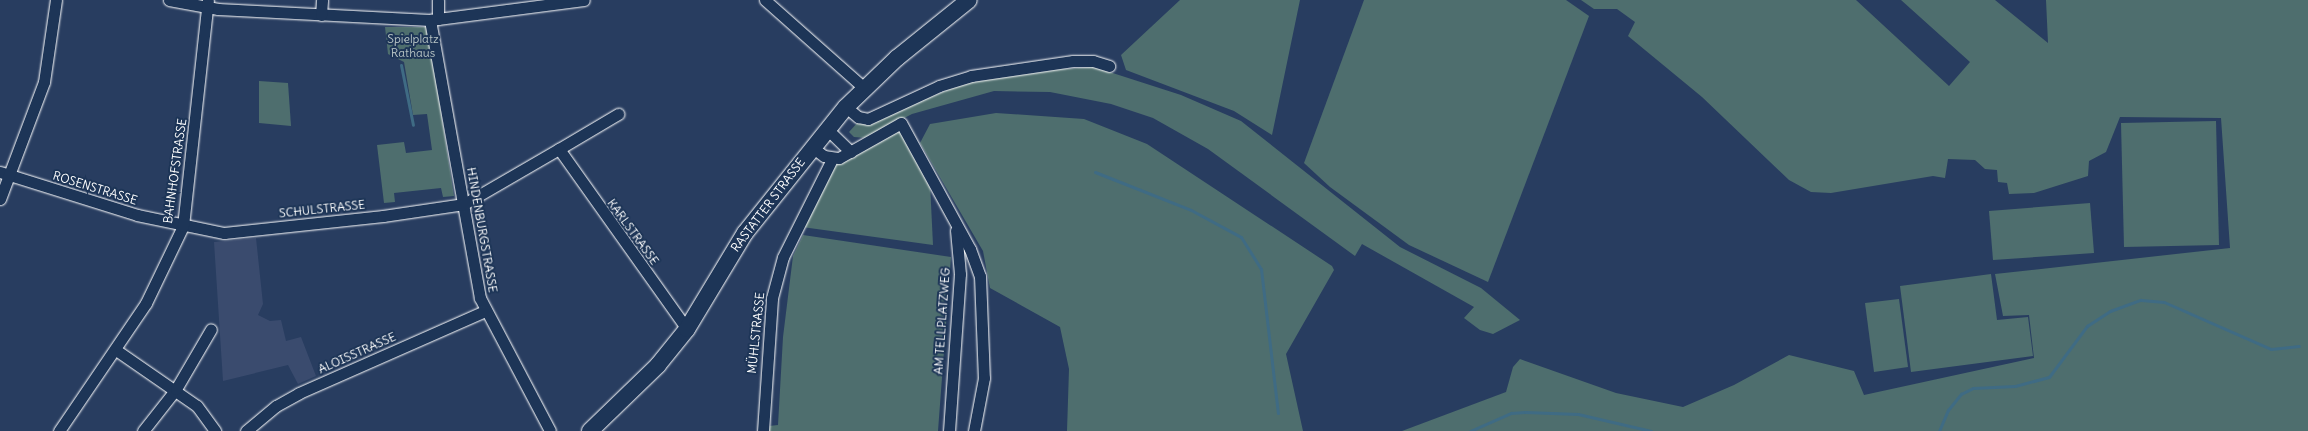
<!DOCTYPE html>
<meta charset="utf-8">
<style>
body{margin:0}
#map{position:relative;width:2308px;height:431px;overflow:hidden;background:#283d60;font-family:Delius,sans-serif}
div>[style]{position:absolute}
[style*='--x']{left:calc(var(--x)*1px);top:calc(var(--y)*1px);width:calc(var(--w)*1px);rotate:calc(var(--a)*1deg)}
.built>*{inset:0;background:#3a4b6e}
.green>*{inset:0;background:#4e6e6e}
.stream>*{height:3px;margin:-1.5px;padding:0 1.5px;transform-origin:1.5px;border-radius:1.5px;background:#3f6b84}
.roads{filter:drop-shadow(0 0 1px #fff) drop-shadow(0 0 1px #fff)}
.street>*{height:11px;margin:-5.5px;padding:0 5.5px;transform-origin:5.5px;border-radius:5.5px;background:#1d3557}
.secondary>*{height:16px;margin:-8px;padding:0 8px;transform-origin:8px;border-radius:8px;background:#1d3557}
span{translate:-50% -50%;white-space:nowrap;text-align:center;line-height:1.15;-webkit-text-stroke:4px #1d3557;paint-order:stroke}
.park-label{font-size:12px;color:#b8c5c5}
.street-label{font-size:12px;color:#fff}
</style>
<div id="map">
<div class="built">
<i style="clip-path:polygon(256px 238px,263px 304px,258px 315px,270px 321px,281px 320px,286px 341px,301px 337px,316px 376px,298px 384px,288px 365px,223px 381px,214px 242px)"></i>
</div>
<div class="green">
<i style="clip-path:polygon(1180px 0,1300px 0,1272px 135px,1234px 111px,1126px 70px,1121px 55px)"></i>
<i style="clip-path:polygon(1364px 0,1566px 0,1589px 16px,1488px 282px,1409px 245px,1330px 187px,1304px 163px)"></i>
<i style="clip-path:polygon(1581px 0,1856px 0,1949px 86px,1970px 62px,1901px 0,1995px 0,2048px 43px,2046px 0,2308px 0,2308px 431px,1402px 431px,1506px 392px,1513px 367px,1520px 359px,1616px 393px,1683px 407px,1734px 385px,1789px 355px,1854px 371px,1864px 395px,2034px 358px,2029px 315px,2003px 316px,1995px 274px,2230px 248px,2221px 118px,2120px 117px,2106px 152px,2089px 161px,2088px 176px,2034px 193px,2009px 194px,2007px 183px,1998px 182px,1997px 170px,1985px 169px,1975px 160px,1948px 159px,1945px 178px,1933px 176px,1831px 193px,1811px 192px,1789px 180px,1702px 97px,1628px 36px,1635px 22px,1617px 9px,1594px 9px)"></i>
<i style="clip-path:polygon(385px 27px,428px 27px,454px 196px,443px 197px,441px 188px,394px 193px,395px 202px,384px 203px,377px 145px,404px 142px,406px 153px,432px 150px,427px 114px,413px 115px,404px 62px,388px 54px)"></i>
<i style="clip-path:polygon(1094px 67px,1181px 95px,1241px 121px,1400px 247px,1481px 288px,1520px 320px,1493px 334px,1480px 330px,1464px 318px,1474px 307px,1362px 244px,1355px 256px,1208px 149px,1153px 118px,1111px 104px,1050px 92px,994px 91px,912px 114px,866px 138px,854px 137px,849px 132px,858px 122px,875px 120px,964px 83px,1015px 72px)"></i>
<i style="clip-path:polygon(259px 81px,288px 83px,291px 126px,259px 123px)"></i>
<i style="clip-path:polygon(996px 113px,1084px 119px,1147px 144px,1332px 266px,1334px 270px,1286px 354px,1303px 431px,1067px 431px,1069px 369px,1060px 327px,990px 288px,983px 251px,920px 143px,930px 124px)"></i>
<i style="clip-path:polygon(2216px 121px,2219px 245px,2124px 247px,2121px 123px)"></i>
<i style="clip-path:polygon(900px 128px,930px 183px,933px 245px,802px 227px,834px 164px)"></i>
<i style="clip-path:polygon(2090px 203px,2094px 253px,1993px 260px,1989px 211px)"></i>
<i style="clip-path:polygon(803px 235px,951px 257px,938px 431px,768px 431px,769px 426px,778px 425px,783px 337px,793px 256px)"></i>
<i style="clip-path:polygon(1991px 274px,1997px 320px,2028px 317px,2033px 356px,1911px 372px,1900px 286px)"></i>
<i style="clip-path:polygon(1899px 299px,1908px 367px,1874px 372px,1865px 303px)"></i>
</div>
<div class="stream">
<i style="--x:401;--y:65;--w:61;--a:78.7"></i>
<i style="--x:1095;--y:172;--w:103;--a:21.6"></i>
<i style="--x:1191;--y:210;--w:57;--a:28.4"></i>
<i style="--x:1241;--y:237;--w:38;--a:58"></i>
<i style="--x:1261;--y:269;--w:145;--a:83.3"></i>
<i style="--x:1470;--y:431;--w:45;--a:-23.7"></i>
<i style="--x:1511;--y:413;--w:14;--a:-4"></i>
<i style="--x:1525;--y:412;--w:53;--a:2.2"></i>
<i style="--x:1578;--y:414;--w:75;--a:13.1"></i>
<i style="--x:1939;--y:431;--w:23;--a:-67"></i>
<i style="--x:1948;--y:410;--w:21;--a:-51"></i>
<i style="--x:1961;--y:394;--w:13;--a:-27"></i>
<i style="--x:1973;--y:388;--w:42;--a:-2.7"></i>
<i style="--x:2015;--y:386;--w:35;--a:-15"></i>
<i style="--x:2049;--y:377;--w:64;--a:-53.3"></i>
<i style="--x:2087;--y:326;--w:27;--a:-33"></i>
<i style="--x:2110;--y:311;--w:33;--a:-20"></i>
<i style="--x:2141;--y:300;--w:23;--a:5"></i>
<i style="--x:2164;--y:302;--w:117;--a:23.7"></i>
<i style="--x:2271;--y:349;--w:28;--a:-6"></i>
</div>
<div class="roads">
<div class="street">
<i style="--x:169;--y:0;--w:50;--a:10.4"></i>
<i style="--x:218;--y:9;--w:212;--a:3"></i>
<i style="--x:430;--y:20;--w:155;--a:-7.4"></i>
<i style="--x:765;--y:0;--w:132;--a:41.6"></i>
<i style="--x:321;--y:15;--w:15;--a:-86"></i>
<i style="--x:438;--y:19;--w:19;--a:-90"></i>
<i style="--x:430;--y:20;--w:282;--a:79.8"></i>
<i style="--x:480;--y:298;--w:150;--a:62.2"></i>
<i style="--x:846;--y:107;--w:16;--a:40"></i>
<i style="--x:858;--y:117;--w:10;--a:11"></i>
<i style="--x:868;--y:119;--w:78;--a:-24.9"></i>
<i style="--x:939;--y:86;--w:34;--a:-17"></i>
<i style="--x:971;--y:76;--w:103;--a:-8.4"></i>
<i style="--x:1073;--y:61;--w:20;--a:0"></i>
<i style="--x:1093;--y:61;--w:17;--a:17"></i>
<i style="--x:827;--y:129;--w:33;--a:44"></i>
<i style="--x:812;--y:147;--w:15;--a:37"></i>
<i style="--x:824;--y:156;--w:15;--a:8"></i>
<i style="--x:839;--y:158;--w:71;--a:-29.4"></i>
<i style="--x:901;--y:123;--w:144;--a:61.3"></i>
<i style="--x:970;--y:249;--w:29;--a:70"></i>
<i style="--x:980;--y:276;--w:102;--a:87.8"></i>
<i style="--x:984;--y:378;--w:54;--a:100.7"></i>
<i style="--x:559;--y:149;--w:69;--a:-30.7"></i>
<i style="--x:0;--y:172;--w:144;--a:17.4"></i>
<i style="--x:137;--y:215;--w:89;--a:11.7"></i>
<i style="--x:224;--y:233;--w:160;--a:-6.1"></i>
<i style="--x:383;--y:216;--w:82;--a:-8.4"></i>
<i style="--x:464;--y:204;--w:110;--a:-30.1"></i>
<i style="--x:559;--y:149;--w:221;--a:54.6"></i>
<i style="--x:0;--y:199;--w:125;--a:-69.4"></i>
<i style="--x:44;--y:82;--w:83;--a:-81.7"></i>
<i style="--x:116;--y:350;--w:98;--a:34.7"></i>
<i style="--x:197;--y:406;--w:31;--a:54"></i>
<i style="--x:59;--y:431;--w:155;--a:-55.8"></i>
<i style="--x:146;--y:303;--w:85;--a:-64.3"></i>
<i style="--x:183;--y:226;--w:227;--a:-83.7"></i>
<i style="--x:143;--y:431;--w:53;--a:-51.8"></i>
<i style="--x:176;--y:389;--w:69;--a:-59.7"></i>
<i style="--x:246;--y:431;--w:39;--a:-40"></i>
<i style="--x:276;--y:406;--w:26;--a:-29"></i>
<i style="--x:299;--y:393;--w:203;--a:-23.8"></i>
<i style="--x:763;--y:431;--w:133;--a:-86.1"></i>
<i style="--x:772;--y:298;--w:42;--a:-75"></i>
<i style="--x:783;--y:257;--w:110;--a:-63.4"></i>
<i style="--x:949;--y:431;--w:157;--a:-86"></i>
<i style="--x:960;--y:274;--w:44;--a:-95.2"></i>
</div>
<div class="secondary">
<i style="--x:590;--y:431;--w:95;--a:-44.1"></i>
<i style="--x:658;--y:365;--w:46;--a:-51.1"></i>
<i style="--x:687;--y:329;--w:112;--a:-58.9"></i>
<i style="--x:745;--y:233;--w:161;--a:-51.3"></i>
<i style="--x:846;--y:107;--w:71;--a:-43.9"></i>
<i style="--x:897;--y:58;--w:92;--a:-38.9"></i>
</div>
</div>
<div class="park-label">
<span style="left:413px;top:46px">Spielplatz<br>Rathaus</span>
</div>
<div class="street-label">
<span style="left:175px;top:171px;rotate:-82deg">BAHNHOFSTRASSE</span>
<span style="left:95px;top:188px;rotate:17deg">ROSENSTRASSE</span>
<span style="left:768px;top:205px;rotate:-53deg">RASTATTER STRASSE</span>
<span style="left:322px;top:209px;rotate:-6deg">SCHULSTRASSE</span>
<span style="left:482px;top:230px;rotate:80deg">HINDENBURGSTRASSE</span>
<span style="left:633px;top:232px;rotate:54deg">KARLSTRASSE</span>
<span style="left:942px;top:321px;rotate:-86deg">AM TELLPLATZWEG</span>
<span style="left:756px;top:333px;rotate:-84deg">MÜHLSTRASSE</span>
<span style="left:357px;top:353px;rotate:-24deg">ALOISSTRASSE</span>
</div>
</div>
